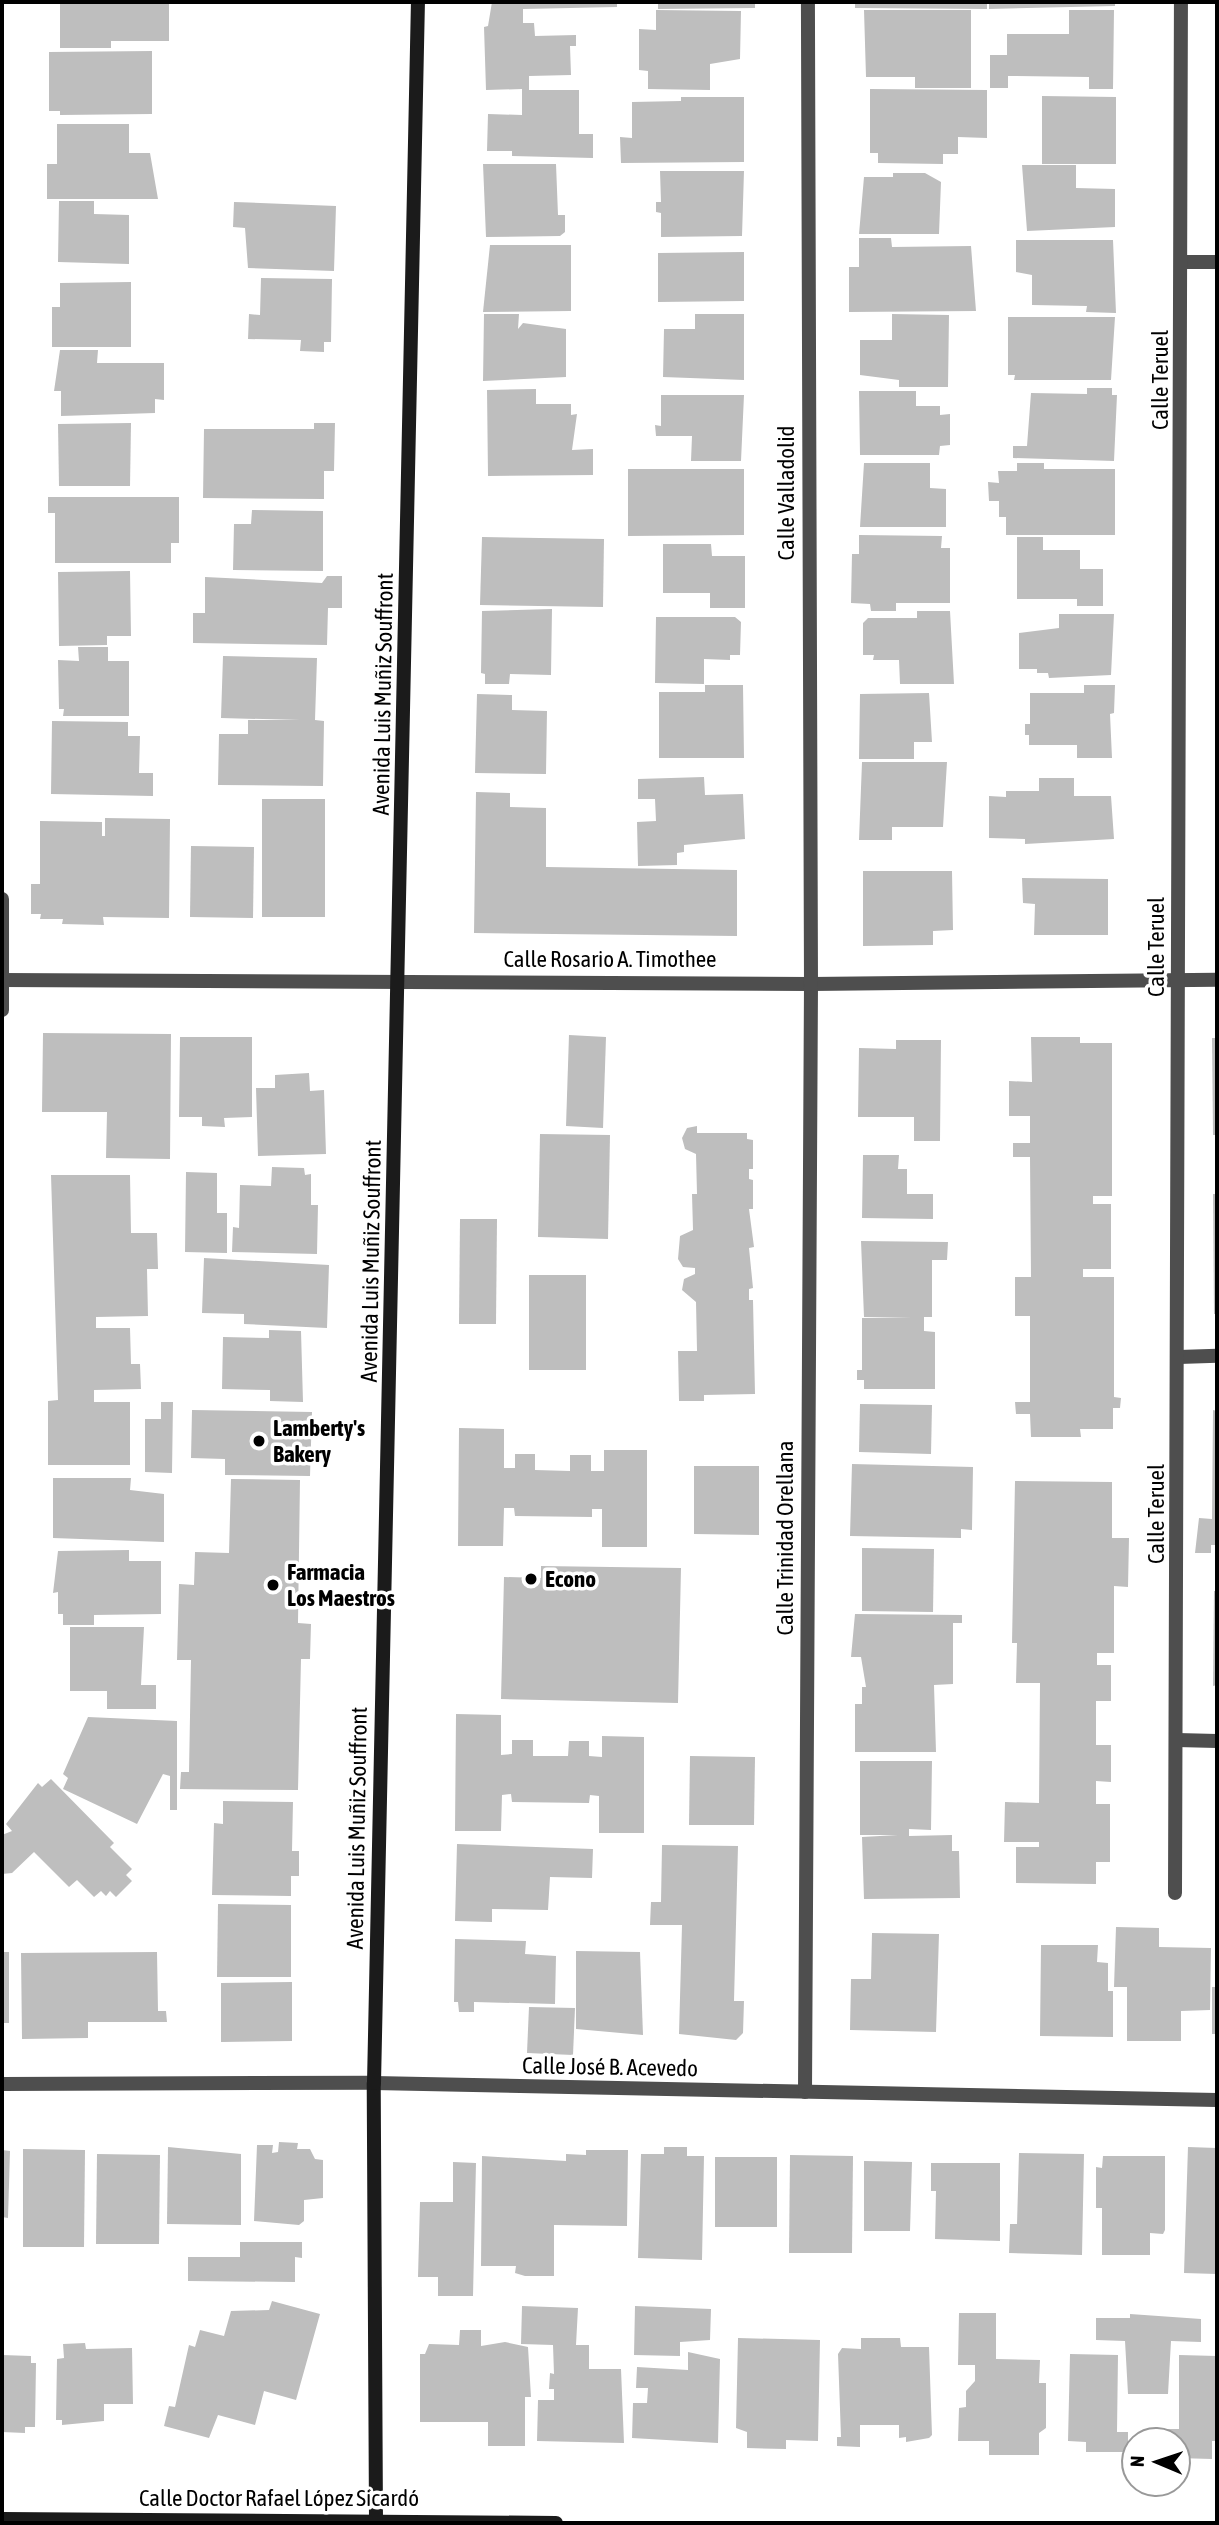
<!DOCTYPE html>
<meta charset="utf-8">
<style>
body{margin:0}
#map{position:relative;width:1219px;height:2525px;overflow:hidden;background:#fff;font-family:"Asap Condensed",sans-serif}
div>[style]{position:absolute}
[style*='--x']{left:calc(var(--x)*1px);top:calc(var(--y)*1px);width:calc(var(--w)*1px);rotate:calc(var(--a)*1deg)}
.building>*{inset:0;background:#bebebe}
.street>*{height:14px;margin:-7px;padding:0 7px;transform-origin:7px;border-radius:7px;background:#4e4e4e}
.secondary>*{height:14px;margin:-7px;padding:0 7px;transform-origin:7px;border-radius:7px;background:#1b1b1b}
.dots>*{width:19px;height:19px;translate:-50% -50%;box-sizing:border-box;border:4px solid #fff;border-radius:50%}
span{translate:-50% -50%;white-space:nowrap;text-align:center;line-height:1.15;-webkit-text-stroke:7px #fff;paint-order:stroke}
.street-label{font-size:23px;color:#000}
.poi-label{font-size:23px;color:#000;font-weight:700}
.left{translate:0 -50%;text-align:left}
.frame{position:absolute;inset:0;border:4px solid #000;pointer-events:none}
.north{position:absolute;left:1121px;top:2427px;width:70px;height:70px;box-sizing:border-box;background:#fff;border:2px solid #999;border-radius:50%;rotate:272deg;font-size:19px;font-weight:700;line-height:28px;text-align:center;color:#000}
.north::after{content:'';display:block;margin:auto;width:24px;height:32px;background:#000;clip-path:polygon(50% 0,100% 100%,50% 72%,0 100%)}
</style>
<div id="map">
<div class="building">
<i style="clip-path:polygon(60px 2px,169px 2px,169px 41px,111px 41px,111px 48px,60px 48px)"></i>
<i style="clip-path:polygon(492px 2px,617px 2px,617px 7px,523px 9px,523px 23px,534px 23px,535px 36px,576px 35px,576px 46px,570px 46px,571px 75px,529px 76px,529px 90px,579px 90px,579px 134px,593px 134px,593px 158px,512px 156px,512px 151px,487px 151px,488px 114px,522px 115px,522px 89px,486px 90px,484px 27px,488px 26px)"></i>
<i style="clip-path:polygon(658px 2px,755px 2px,755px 8px,658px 9px)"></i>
<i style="clip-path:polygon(855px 2px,987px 2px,987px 9px,855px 8px)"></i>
<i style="clip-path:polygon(989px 2px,1115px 2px,1115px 6px,989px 9px)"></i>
<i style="clip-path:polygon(656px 10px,741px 11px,740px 59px,710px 64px,710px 90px,648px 89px,648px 71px,639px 70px,639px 29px,656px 30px)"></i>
<i style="clip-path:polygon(864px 10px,971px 10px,971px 88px,915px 88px,915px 77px,866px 77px)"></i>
<i style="clip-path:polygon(1069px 10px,1114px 10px,1113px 89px,1089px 89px,1089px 77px,1008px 76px,1008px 88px,990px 88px,990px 55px,1007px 55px,1007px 34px,1069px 34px)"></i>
<i style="clip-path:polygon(152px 51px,152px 114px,60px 115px,60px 111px,49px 111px,49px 52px)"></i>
<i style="clip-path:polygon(870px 89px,987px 90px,987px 138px,958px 137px,958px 154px,943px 154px,943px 164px,878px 163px,878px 153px,870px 153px)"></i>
<i style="clip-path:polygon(1042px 96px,1116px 97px,1116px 164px,1042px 164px)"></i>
<i style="clip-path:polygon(681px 97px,744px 97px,744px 162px,621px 163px,620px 137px,632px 138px,632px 102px,681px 101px)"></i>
<i style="clip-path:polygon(57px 124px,129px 124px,129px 153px,150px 153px,158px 199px,47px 199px,47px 164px,57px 164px)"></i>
<i style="clip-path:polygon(483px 164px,556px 164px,558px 215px,565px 215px,565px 232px,560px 236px,486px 237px)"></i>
<i style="clip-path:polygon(1022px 165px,1076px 165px,1076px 188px,1115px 189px,1115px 227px,1027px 231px)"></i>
<i style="clip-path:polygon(660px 171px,744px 171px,742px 236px,661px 237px,661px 213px,656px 212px,656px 202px,661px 202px)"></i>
<i style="clip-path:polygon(893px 173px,925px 173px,941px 182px,939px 234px,859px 234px,864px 177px,893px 177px)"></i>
<i style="clip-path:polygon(59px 201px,94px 201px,94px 214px,129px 215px,129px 264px,58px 262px)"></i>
<i style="clip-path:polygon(234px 202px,336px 206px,334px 271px,248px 268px,245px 228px,233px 227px)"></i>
<i style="clip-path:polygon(859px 238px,891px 238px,892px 247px,971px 246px,976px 311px,849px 312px,849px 267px,859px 267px)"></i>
<i style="clip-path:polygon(1016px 240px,1113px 240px,1116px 313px,1086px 312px,1087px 306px,1032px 305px,1032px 275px,1016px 272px)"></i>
<i style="clip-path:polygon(490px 245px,571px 245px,571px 311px,483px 312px)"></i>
<i style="clip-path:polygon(744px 252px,744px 301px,658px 302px,658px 253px)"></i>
<i style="clip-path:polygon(261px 278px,332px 279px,331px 342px,324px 342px,324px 352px,300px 351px,301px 340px,248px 339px,249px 314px,260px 315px)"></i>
<i style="clip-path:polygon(131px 282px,131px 347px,52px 347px,52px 307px,60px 307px,60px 283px)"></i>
<i style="clip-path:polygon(484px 314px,519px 314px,518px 329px,523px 323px,566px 329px,566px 377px,483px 381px)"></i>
<i style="clip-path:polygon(695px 314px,744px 314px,744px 380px,663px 377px,664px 329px,695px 329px)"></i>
<i style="clip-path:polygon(892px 314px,949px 315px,948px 387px,899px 387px,899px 380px,860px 375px,860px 340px,892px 340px)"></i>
<i style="clip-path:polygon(1008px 317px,1115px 317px,1111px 380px,1014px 380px,1015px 375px,1008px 375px)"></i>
<i style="clip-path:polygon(60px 350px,98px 350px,97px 363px,164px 363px,164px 400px,155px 399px,155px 413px,61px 416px,61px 391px,54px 391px)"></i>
<i style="clip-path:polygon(1087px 388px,1112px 388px,1112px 395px,1117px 395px,1114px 461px,1013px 458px,1013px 446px,1027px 446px,1031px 393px,1087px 394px)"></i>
<i style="clip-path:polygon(536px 389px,536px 404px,571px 404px,571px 415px,577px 414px,572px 450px,593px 449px,593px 475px,488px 476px,487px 390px)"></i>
<i style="clip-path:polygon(859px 391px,916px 391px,916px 406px,940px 406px,940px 415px,950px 414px,950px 445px,940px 446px,939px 455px,860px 455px)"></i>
<i style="clip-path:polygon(661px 395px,744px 395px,741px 461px,691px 461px,692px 436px,656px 436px,655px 425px,661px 426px)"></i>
<i style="clip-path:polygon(131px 423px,130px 486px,59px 486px,58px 424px)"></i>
<i style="clip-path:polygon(314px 423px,335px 423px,334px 471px,324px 471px,324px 499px,203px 498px,204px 429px,314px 429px)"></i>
<i style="clip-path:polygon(864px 463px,930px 463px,930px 488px,946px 489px,946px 527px,860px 527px)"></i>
<i style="clip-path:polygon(1017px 463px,1044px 463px,1044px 469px,1115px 469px,1115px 535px,1006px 535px,1006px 517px,999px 517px,999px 501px,989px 501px,988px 482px,999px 483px,998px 471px,1017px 471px)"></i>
<i style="clip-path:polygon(628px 469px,744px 469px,744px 535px,628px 536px)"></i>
<i style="clip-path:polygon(48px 497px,179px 497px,179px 543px,171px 543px,171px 563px,55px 563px,55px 513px,48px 513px)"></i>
<i style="clip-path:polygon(252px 510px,323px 511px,323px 571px,233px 570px,234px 524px,251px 524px)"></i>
<i style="clip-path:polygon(859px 535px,942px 536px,941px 548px,950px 548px,950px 603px,896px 603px,896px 611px,871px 611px,870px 604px,851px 603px,852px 554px,859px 554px)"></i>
<i style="clip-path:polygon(482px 537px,604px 539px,603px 607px,480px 605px)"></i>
<i style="clip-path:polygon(1017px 537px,1043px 537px,1043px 550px,1080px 550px,1080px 569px,1103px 569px,1103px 606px,1077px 606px,1077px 599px,1017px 599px)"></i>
<i style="clip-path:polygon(663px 544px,711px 544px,712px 556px,745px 556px,745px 608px,710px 608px,710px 593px,663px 593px)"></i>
<i style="clip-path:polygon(130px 571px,131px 636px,107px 636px,107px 645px,59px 646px,58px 572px)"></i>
<i style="clip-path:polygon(327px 576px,342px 576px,342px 608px,328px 608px,327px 645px,193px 643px,193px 613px,205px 613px,205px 577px,322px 583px)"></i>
<i style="clip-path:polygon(552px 609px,551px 675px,510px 674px,509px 684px,485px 684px,485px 674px,481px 673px,482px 611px)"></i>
<i style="clip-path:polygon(917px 611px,950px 611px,954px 684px,900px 684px,899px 660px,873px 660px,874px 655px,863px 655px,863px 623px,868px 618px,917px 618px)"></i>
<i style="clip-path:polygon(1059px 614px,1114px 614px,1111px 675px,1049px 678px,1048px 673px,1037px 673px,1037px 669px,1019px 669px,1019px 633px,1059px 628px)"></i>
<i style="clip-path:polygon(656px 617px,735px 617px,741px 622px,740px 655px,730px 655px,730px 660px,704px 659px,704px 684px,655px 683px)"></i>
<i style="clip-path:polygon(78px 647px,108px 647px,108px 661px,129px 661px,129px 716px,63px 716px,64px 709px,59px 709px,58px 660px,79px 661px)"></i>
<i style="clip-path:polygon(223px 656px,317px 658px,315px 720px,324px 721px,323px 786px,218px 785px,219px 734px,248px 734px,248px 720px,300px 720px,221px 718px)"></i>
<i style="clip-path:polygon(705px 685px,743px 685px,744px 758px,659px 758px,659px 692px,705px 692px)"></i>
<i style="clip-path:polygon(1084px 685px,1115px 685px,1114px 713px,1110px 714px,1112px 758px,1077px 758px,1077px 745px,1029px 745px,1029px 735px,1025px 735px,1025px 724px,1030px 724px,1030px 693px,1084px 693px)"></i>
<i style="clip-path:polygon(929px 693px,932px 742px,914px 742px,914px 759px,859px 759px,860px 694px)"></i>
<i style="clip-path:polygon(477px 694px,512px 695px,512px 710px,547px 711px,546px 774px,475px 773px)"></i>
<i style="clip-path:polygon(52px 721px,128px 722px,128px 736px,140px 736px,139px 773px,153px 773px,153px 796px,51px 794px)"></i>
<i style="clip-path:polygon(862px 762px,947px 762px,943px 827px,892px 827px,892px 840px,859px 840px)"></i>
<i style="clip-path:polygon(704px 777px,705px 795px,743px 794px,745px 839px,684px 845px,684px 852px,677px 853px,677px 865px,638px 866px,637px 822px,656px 821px,655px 799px,638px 799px,638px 779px)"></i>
<i style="clip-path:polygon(1039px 778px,1074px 778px,1074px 796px,1111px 796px,1114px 839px,1025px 844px,1025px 839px,989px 838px,989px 796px,1006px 797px,1006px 791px,1039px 791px)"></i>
<i style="clip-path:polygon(476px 792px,510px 793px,510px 807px,546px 808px,546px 867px,737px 870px,737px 936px,474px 933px)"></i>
<i style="clip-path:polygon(262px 799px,325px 799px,325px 917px,262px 917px)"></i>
<i style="clip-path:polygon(105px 818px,170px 819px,169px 918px,103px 917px,104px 925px,62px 924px,63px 919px,40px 919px,41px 914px,31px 914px,31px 884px,40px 884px,40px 821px,102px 822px,102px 836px,105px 836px)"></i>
<i style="clip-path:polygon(191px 846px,254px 847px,253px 918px,190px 917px)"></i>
<i style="clip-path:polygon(863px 871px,952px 871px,953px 930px,933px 931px,933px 945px,863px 946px)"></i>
<i style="clip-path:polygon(1022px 878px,1108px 879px,1108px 935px,1034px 935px,1035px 904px,1023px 903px)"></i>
<i style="clip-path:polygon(43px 1033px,171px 1034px,170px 1159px,106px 1158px,107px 1112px,42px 1112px)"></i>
<i style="clip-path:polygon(569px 1035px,606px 1037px,603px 1128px,566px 1126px)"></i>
<i style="clip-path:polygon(180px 1037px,252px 1037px,252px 1117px,224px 1118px,225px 1127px,202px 1126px,202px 1117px,179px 1117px)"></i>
<i style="clip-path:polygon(1031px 1037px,1080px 1037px,1080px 1043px,1112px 1043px,1112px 1196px,1093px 1196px,1093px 1204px,1111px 1204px,1111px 1269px,1083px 1269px,1083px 1277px,1114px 1277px,1114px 1397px,1121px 1398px,1120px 1408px,1113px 1408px,1113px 1429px,1080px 1429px,1081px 1437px,1031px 1437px,1030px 1414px,1016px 1414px,1015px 1402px,1030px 1402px,1030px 1316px,1015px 1316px,1015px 1277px,1031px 1277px,1030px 1157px,1013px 1157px,1013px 1143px,1030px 1143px,1030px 1116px,1009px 1116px,1009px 1081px,1032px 1082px)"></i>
<i style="clip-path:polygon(1212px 1038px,1217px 1038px,1217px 1135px,1213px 1135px)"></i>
<i style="clip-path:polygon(896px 1040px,941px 1040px,940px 1141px,914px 1141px,914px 1117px,858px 1117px,859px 1048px,896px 1049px)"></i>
<i style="clip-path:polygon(309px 1073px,310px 1091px,324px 1090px,326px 1154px,258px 1156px,256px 1088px,275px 1088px,275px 1075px)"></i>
<i style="clip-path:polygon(697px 1126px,697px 1133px,747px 1133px,747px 1139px,753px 1140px,753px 1169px,749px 1169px,749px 1179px,753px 1180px,753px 1209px,749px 1209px,754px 1247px,749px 1248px,753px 1288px,749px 1289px,749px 1300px,753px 1300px,755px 1394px,704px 1395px,704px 1401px,679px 1401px,678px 1351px,697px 1351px,696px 1302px,682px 1290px,684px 1279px,695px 1274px,695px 1268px,683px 1267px,678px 1259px,680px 1236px,693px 1230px,692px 1194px,697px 1194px,696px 1154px,685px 1149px,682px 1138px,687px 1128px)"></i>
<i style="clip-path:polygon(540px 1134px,610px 1135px,608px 1239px,538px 1237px)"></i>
<i style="clip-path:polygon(863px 1155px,899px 1155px,898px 1169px,907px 1169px,907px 1194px,933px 1194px,933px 1219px,862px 1218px)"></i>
<i style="clip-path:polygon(272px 1167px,304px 1168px,305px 1175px,311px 1174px,311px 1205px,318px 1205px,317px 1254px,232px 1252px,233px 1227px,239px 1228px,240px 1185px,271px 1186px)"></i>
<i style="clip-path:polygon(186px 1172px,217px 1173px,217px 1213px,227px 1213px,227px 1253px,185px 1252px)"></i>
<i style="clip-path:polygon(51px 1175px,130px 1175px,131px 1233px,157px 1233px,158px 1269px,147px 1269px,148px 1316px,96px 1317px,96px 1328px,130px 1328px,131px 1364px,140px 1364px,141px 1389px,94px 1390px,94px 1402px,130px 1402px,130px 1465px,48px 1465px,48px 1401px,58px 1400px)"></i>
<i style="clip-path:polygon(1213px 1194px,1217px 1194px,1217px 1314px,1214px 1314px)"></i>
<i style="clip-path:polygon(460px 1219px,497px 1219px,496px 1324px,459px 1324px)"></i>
<i style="clip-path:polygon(861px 1241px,948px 1242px,947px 1260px,932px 1260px,932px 1317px,924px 1317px,924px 1331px,935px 1332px,935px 1389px,864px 1389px,864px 1380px,857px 1380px,857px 1370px,862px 1370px,862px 1318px,912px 1318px,864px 1317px)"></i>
<i style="clip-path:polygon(204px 1258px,329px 1265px,327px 1328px,244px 1324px,244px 1314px,202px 1313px)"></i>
<i style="clip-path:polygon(529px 1275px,586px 1275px,586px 1370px,529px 1370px)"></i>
<i style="clip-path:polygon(269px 1330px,301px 1331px,303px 1402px,270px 1401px,270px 1390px,222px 1389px,223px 1337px,269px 1338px)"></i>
<i style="clip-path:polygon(161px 1402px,173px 1402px,172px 1473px,145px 1472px,145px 1419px,161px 1419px)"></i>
<i style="clip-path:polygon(860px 1404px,932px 1405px,931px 1454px,859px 1452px)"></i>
<i style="clip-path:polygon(192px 1410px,312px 1412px,310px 1476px,225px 1475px,225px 1459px,191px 1458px)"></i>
<i style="clip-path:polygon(1213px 1410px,1217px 1411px,1217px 1545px,1211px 1545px,1211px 1553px,1195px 1553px,1199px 1518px,1212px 1519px)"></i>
<i style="clip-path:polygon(459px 1428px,504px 1429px,504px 1468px,515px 1468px,515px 1454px,535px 1454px,535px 1470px,570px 1471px,570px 1455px,591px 1455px,591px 1471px,604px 1471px,604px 1450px,647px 1450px,647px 1547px,602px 1547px,602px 1509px,592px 1509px,592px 1517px,515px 1516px,514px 1508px,504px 1508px,503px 1546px,458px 1546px)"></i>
<i style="clip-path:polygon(852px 1464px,973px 1467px,972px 1530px,961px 1529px,961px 1538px,850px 1536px)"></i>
<i style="clip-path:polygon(694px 1466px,759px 1466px,759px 1535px,694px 1534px)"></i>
<i style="clip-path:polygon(53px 1478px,131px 1478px,130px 1490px,164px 1494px,164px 1542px,53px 1538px)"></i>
<i style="clip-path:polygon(231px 1479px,300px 1480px,298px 1623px,311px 1624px,310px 1659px,301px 1659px,298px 1790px,180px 1789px,181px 1772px,189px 1772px,191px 1660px,177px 1660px,179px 1584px,194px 1585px,195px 1552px,229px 1553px)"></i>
<i style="clip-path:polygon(1015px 1481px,1112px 1482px,1112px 1538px,1129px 1538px,1128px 1587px,1114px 1586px,1114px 1653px,1097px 1653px,1097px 1665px,1111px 1665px,1111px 1701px,1096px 1701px,1096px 1745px,1111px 1745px,1111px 1782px,1096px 1781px,1096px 1804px,1110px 1804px,1110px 1862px,1096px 1862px,1096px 1884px,1016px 1883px,1016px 1847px,1039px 1847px,1039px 1842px,1004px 1842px,1005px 1802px,1039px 1803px,1040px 1683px,1016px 1683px,1017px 1643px,1012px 1643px)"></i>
<i style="clip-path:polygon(862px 1548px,934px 1549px,933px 1612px,862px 1611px)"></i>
<i style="clip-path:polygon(129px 1550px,129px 1561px,161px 1561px,161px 1614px,94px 1615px,94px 1625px,63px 1625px,63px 1614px,58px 1614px,58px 1592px,53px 1593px,58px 1551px)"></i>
<i style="clip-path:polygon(541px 1566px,681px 1568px,678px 1703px,501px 1699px,504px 1577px,541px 1578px)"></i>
<i style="clip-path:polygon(1214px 1591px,1217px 1591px,1217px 1685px,1213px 1686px)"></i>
<i style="clip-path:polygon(855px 1614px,962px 1615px,962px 1623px,953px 1623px,953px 1684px,934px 1685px,936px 1752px,855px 1752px,855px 1704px,862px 1704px,862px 1687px,866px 1687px,861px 1657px,851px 1657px)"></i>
<i style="clip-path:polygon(70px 1627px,144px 1627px,141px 1685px,156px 1685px,156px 1709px,107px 1709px,107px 1691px,70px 1691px)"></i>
<i style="clip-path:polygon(456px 1714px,501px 1715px,501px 1755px,512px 1754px,512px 1740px,533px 1740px,533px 1756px,568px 1756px,569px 1741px,589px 1741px,589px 1756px,602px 1757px,602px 1736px,644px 1737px,644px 1833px,599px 1833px,599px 1796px,590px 1795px,589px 1803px,512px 1802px,511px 1794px,502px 1795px,501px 1831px,455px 1831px)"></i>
<i style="clip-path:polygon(88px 1717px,177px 1721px,177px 1810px,170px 1810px,170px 1776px,163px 1774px,137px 1824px,63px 1789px,68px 1778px,63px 1774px)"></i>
<i style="clip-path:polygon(690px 1756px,755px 1757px,754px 1825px,689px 1825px)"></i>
<i style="clip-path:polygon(860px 1761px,932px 1761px,931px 1830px,909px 1829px,909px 1836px,952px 1835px,952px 1851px,959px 1851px,960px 1898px,864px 1899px,862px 1837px,898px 1835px,860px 1835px)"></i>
<i style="clip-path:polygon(51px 1779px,114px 1843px,110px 1847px,132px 1869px,126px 1875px,132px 1881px,116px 1897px,110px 1891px,106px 1896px,101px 1891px,94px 1897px,77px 1880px,69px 1887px,34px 1852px,12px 1873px,2px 1874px,2px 1835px,12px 1831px,6px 1824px,38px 1783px,42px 1787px)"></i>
<i style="clip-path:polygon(223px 1801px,293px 1802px,292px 1851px,299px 1851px,299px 1876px,291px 1876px,291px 1896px,212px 1895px,214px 1823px,223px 1824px)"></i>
<i style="clip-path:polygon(457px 1844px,593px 1849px,592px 1878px,550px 1877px,548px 1910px,492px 1909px,492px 1922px,455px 1921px)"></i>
<i style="clip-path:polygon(662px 1845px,738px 1846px,734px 2001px,744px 2001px,743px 2033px,736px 2040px,679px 2034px,682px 1925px,650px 1925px,651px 1902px,661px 1902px)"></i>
<i style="clip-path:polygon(218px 1904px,291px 1905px,291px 1977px,217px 1977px)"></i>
<i style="clip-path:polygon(1116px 1927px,1159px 1928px,1159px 1947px,1211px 1948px,1210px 2010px,1181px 2011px,1181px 2041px,1127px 2041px,1127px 1987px,1114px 1987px)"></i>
<i style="clip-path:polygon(872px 1933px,939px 1934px,936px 2032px,850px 2030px,851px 1979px,871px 1979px)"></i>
<i style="clip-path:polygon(455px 1939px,526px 1941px,525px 1954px,556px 1956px,555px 2004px,474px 2002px,474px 2012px,459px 2012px,458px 2002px,454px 2002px)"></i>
<i style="clip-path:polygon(1041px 1945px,1098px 1945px,1097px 1962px,1108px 1963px,1108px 1991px,1113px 1991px,1113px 2037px,1040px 2036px)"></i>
<i style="clip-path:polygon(576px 1951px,640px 1952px,643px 2035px,576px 2029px)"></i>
<i style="clip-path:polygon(2px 1952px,9px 1952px,9px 2023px,2px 2023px)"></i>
<i style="clip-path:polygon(157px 1952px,158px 2011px,166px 2011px,167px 2022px,88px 2022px,88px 2038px,22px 2039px,21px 1953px)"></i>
<i style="clip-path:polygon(292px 1982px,292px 2041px,221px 2042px,221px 1983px)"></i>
<i style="clip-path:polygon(1212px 1987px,1217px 1987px,1217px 2034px,1212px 2034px)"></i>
<i style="clip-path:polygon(529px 2007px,575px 2008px,573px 2055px,527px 2053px)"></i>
<i style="clip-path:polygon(279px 2142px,298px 2143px,297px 2149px,310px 2149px,315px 2159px,323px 2160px,323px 2198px,304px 2200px,304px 2221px,299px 2225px,254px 2221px,257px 2145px,273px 2145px,272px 2153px,278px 2152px)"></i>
<i style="clip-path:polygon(168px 2147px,241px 2154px,241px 2225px,167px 2224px)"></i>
<i style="clip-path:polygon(664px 2147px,687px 2147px,687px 2156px,704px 2156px,702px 2260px,638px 2258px,641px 2154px,664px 2154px)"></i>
<i style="clip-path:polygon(1188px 2147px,1217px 2148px,1217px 2274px,1184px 2273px)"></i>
<i style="clip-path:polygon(23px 2149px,85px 2150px,84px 2247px,23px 2247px)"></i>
<i style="clip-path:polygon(2px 2150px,10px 2151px,8px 2218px,2px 2217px)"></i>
<i style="clip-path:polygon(586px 2150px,628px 2150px,627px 2226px,554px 2225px,554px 2276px,525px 2276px,515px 2273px,516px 2266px,481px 2266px,482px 2156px,566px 2161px,566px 2154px,586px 2155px)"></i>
<i style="clip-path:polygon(1019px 2153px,1084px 2154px,1082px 2255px,1009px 2253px,1010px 2224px,1017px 2224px)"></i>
<i style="clip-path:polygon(97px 2154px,160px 2155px,159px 2244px,96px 2244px)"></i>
<i style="clip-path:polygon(790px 2155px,853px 2156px,852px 2253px,789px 2253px)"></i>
<i style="clip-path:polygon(1103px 2156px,1165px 2156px,1165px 2230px,1163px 2234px,1150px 2233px,1150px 2255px,1102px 2255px,1102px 2208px,1096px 2208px,1096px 2167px,1102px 2168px)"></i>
<i style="clip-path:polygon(715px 2157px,777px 2157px,777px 2227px,715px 2227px)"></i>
<i style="clip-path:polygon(864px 2161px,912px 2162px,910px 2231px,864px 2231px)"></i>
<i style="clip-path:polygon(453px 2162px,476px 2163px,473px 2296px,438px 2296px,438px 2277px,418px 2277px,420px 2202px,453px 2202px)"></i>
<i style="clip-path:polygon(931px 2163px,1000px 2163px,1000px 2241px,935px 2239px,936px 2191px,931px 2191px)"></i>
<i style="clip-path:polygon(240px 2242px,302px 2242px,302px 2258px,295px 2257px,295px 2282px,188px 2281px,188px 2257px,240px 2257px)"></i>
<i style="clip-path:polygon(272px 2301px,320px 2314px,296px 2400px,264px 2391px,255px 2425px,218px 2415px,209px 2438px,164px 2426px,169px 2406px,175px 2407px,189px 2345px,195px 2347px,200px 2330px,224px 2336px,231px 2311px,269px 2310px)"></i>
<i style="clip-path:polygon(522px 2306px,578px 2308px,576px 2345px,589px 2345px,589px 2369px,621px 2369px,624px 2443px,537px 2441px,538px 2400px,554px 2400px,554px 2389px,549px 2389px,550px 2373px,554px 2374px,553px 2345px,521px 2344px)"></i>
<i style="clip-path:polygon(635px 2306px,711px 2309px,710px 2340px,680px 2342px,680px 2356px,634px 2355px)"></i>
<i style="clip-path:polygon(959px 2313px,996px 2313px,996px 2359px,1040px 2360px,1039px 2383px,1046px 2383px,1046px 2428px,1039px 2433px,1039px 2455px,989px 2455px,989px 2441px,958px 2441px,959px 2408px,966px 2407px,966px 2391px,975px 2381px,975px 2365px,958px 2365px)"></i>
<i style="clip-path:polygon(1130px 2314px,1201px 2319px,1201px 2342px,1171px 2341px,1168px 2394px,1128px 2394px,1125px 2341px,1096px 2340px,1096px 2318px,1130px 2318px)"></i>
<i style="clip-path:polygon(460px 2330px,481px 2330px,481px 2346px,505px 2342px,528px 2347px,531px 2397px,525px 2397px,525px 2446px,488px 2446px,488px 2422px,420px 2422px,420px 2354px,425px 2354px,429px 2344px,459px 2345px)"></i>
<i style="clip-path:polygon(738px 2338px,820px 2340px,818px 2441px,786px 2440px,786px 2449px,747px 2448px,747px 2432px,736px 2428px)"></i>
<i style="clip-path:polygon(861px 2338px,900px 2338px,901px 2347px,929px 2347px,932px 2435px,929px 2438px,906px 2442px,906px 2437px,899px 2438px,899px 2425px,860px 2425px,860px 2447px,837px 2446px,837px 2437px,841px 2437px,838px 2354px,842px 2348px,861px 2349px)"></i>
<i style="clip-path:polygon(85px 2343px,86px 2349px,132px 2348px,133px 2404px,104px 2404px,104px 2421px,62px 2425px,62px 2420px,56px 2420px,57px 2359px,64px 2358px,63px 2344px)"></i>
<i style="clip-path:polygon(688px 2352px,720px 2359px,718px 2443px,632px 2438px,633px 2403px,647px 2403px,648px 2388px,636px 2388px,637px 2367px,688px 2370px)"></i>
<i style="clip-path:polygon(1070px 2354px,1118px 2355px,1117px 2432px,1128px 2432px,1128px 2452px,1086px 2452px,1086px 2442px,1068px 2441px)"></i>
<i style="clip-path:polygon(2px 2355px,31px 2356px,31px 2363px,36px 2363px,35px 2427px,25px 2427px,25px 2433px,2px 2432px)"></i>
<i style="clip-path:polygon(1179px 2355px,1217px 2356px,1217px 2441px,1212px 2441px,1212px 2459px,1177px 2458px,1177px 2441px,1164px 2441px,1164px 2429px,1179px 2429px)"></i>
</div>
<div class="street">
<i style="--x:1183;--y:262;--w:34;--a:0"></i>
<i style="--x:2;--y:899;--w:111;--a:90"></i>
<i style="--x:2;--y:980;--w:809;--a:0.28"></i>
<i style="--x:811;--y:984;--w:406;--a:-0.6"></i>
<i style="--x:1179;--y:1357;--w:38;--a:-2"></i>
<i style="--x:1177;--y:1740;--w:40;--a:1.4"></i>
<i style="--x:1175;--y:1893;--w:1891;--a:-89.82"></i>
<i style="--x:2;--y:2084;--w:372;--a:-0.2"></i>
<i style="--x:374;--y:2083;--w:843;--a:1.16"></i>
<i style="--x:805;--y:2092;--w:1108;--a:-89.69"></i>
<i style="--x:811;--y:984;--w:982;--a:-90.18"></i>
</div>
<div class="secondary">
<i style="--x:2;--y:2519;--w:554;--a:0.41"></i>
<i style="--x:376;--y:2521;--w:438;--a:-90.3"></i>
<i style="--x:374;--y:2083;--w:2081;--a:-88.79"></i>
</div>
<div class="dots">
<i style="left:259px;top:1441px;background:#000"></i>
<i style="left:531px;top:1579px;background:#000"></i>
<i style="left:273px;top:1585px;background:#000"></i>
</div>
<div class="street-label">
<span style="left:1160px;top:380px;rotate:-90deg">Calle Teruel</span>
<span style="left:786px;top:493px;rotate:-90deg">Calle Valladolid</span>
<span style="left:383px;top:694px;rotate:-89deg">Avenida Luis Muñiz Souffront</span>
<span style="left:1156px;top:947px;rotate:-90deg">Calle Teruel</span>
<span style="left:610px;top:959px">Calle Rosario A. Timothee</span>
<span style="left:371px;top:1261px;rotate:-89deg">Avenida Luis Muñiz Souffront</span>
<span style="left:1156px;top:1514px;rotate:-90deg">Calle Teruel</span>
<span style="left:785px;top:1538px;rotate:-90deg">Calle Trinidad Orellana</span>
<span style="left:357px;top:1828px;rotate:-89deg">Avenida Luis Muñiz Souffront</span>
<span style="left:610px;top:2067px;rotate:1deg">Calle José B. Acevedo</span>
<span style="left:279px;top:2498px">Calle Doctor Rafael López Sicardó</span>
</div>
<div class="poi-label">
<span class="left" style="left:273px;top:1441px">Lamberty's<br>Bakery</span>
<span class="left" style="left:287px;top:1585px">Farmacia<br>Los Maestros</span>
<span class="left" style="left:545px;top:1579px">Econo</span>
</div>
<div class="frame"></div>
<div class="north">N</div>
</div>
